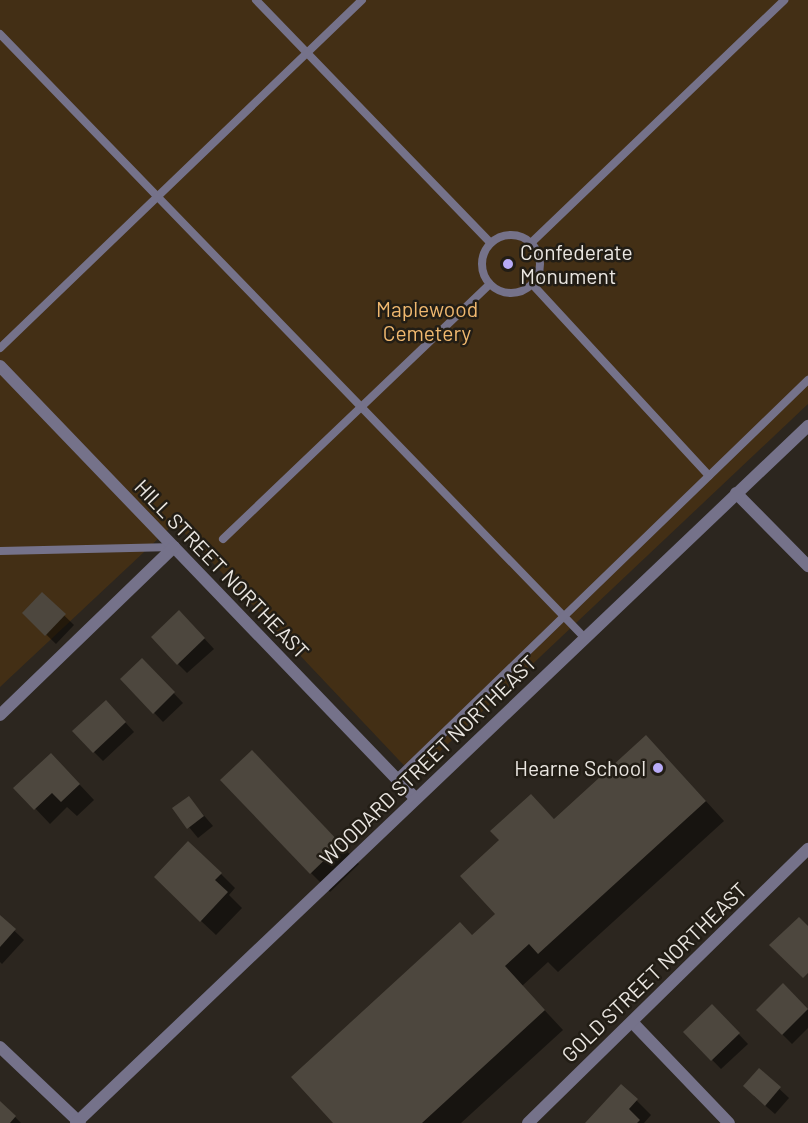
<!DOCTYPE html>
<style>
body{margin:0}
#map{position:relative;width:808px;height:1123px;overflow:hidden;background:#2c261f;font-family:Barlow,sans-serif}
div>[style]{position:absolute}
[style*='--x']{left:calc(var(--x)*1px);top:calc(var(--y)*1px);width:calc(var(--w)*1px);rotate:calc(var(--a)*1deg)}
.green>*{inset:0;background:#432f15}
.shadow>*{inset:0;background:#0007}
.building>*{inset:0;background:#4d473e}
.service>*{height:8px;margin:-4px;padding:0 4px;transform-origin:4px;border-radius:4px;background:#75728a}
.service>.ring{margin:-4px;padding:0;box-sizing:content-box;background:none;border:8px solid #75728a;border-radius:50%}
.minor>*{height:12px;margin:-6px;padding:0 6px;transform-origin:6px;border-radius:6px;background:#75728a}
.dots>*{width:16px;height:16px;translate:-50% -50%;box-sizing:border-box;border:3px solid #221d15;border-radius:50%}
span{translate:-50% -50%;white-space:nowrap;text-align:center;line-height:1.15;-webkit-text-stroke:5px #221d15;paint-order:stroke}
.poi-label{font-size:21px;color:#eae6e1}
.left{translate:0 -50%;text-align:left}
.right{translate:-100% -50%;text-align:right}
.park-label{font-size:21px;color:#f0b86f}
.street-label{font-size:21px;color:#eae6e1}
</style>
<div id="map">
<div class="green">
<i style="clip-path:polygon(0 0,808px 0,808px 404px,414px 776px,175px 523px,0 687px)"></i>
</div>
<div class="shadow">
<i style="clip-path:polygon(42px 594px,74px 625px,56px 644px,24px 613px)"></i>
<i style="clip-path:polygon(189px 622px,214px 649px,187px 673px,178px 664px)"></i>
<i style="clip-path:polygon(142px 660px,183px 703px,163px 722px,122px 679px)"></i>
<i style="clip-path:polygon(115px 711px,134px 732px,103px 761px,94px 752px)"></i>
<i style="clip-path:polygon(665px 756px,724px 821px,558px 972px,548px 962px,522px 986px,563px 1030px,461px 1123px,335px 1123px,473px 937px,497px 914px,501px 841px,531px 796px,555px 820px)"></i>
<i style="clip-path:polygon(65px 769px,94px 800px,77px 816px,67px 807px,50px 824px,16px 788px)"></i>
<i style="clip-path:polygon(271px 771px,359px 864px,330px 892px,311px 873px)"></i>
<i style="clip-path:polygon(189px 798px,213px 826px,198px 838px,174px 809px)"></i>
<i style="clip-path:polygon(221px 874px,235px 888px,229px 895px,242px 908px,216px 935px,170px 892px)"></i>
<i style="clip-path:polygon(0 917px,24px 940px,2px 964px,0 962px)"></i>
<i style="clip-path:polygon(783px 985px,808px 1010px,808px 1028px,792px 1044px,758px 1010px)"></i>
<i style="clip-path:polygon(712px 1006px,748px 1044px,721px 1069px,685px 1032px)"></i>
<i style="clip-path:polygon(759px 1070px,789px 1098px,775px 1114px,754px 1096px)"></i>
<i style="clip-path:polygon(622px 1086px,651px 1115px,644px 1123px,587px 1123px)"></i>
<i style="clip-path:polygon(0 1103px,15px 1117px,21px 1123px,0 1123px)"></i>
</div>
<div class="building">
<i style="clip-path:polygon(42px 592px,66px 614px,45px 636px,22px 613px)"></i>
<i style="clip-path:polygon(179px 610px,205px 638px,177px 665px,151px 637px)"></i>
<i style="clip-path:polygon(142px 658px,175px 692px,153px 714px,120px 679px)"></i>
<i style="clip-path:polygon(106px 700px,126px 722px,93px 753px,72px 731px)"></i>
<i style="clip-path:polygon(646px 735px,706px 801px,538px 954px,529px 944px,505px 966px,545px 1010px,422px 1123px,333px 1123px,291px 1077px,460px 922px,472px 935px,495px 914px,460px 876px,499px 840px,490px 831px,531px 794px,554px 819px)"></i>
<i style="clip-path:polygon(252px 750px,341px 844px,310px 874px,220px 780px)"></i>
<i style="clip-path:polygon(51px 753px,80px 784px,61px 802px,52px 793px,34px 810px,13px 788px)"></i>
<i style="clip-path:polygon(189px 796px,204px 816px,187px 829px,172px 808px)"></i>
<i style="clip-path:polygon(188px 841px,222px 873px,215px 880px,228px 892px,200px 922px,154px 877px)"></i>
<i style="clip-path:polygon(0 915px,16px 929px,0 947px)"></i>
<i style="clip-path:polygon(799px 917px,808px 926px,808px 973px,803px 978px,769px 945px)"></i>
<i style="clip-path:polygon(783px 983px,808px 1009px,782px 1035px,756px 1010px)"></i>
<i style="clip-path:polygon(712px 1004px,740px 1033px,711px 1061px,683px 1032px)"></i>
<i style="clip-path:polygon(759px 1068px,781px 1087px,765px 1106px,743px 1086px)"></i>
<i style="clip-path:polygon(621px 1084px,638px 1099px,629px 1109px,640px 1120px,637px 1123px,585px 1123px)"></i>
<i style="clip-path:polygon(0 1101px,16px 1116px,10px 1123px,0 1123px)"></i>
</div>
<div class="service">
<i style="--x:256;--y:0;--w:338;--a:46"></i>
<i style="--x:0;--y:34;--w:839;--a:45.92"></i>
<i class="ring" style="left:482px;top:235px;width:50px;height:50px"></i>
<i style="--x:531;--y:243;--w:351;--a:-43.8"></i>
<i style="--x:532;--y:284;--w:261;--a:47.3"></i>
<i style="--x:0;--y:348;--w:502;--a:-43.87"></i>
<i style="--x:223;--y:539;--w:369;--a:-43.7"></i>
<i style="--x:0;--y:551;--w:174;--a:-1.3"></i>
<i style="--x:396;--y:779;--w:574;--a:-44.08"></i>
</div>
<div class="minor">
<i style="--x:0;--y:366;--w:599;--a:46.15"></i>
<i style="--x:736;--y:493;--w:103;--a:45.4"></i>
<i style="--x:0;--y:715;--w:242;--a:-44"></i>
<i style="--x:632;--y:1022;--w:140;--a:46.2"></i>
<i style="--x:0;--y:1047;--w:110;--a:43.5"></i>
<i style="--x:76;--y:1123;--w:1011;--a:-43.6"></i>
<i style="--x:528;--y:1123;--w:392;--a:-44.4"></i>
</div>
<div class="dots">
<i style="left:508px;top:264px;background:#b8abf7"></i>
<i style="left:658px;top:768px;background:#b8abf7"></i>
</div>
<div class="poi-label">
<span class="left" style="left:520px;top:264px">Confederate<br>Monument</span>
<span class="right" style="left:646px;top:768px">Hearne School</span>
</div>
<div class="park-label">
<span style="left:427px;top:321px">Maplewood<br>Cemetery</span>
</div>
<div class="street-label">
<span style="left:222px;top:569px;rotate:46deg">HILL STREET NORTHEAST</span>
<span style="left:428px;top:760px;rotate:-44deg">WOODARD STREET NORTHEAST</span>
<span style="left:654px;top:972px;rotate:-44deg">GOLD STREET NORTHEAST</span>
</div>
</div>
